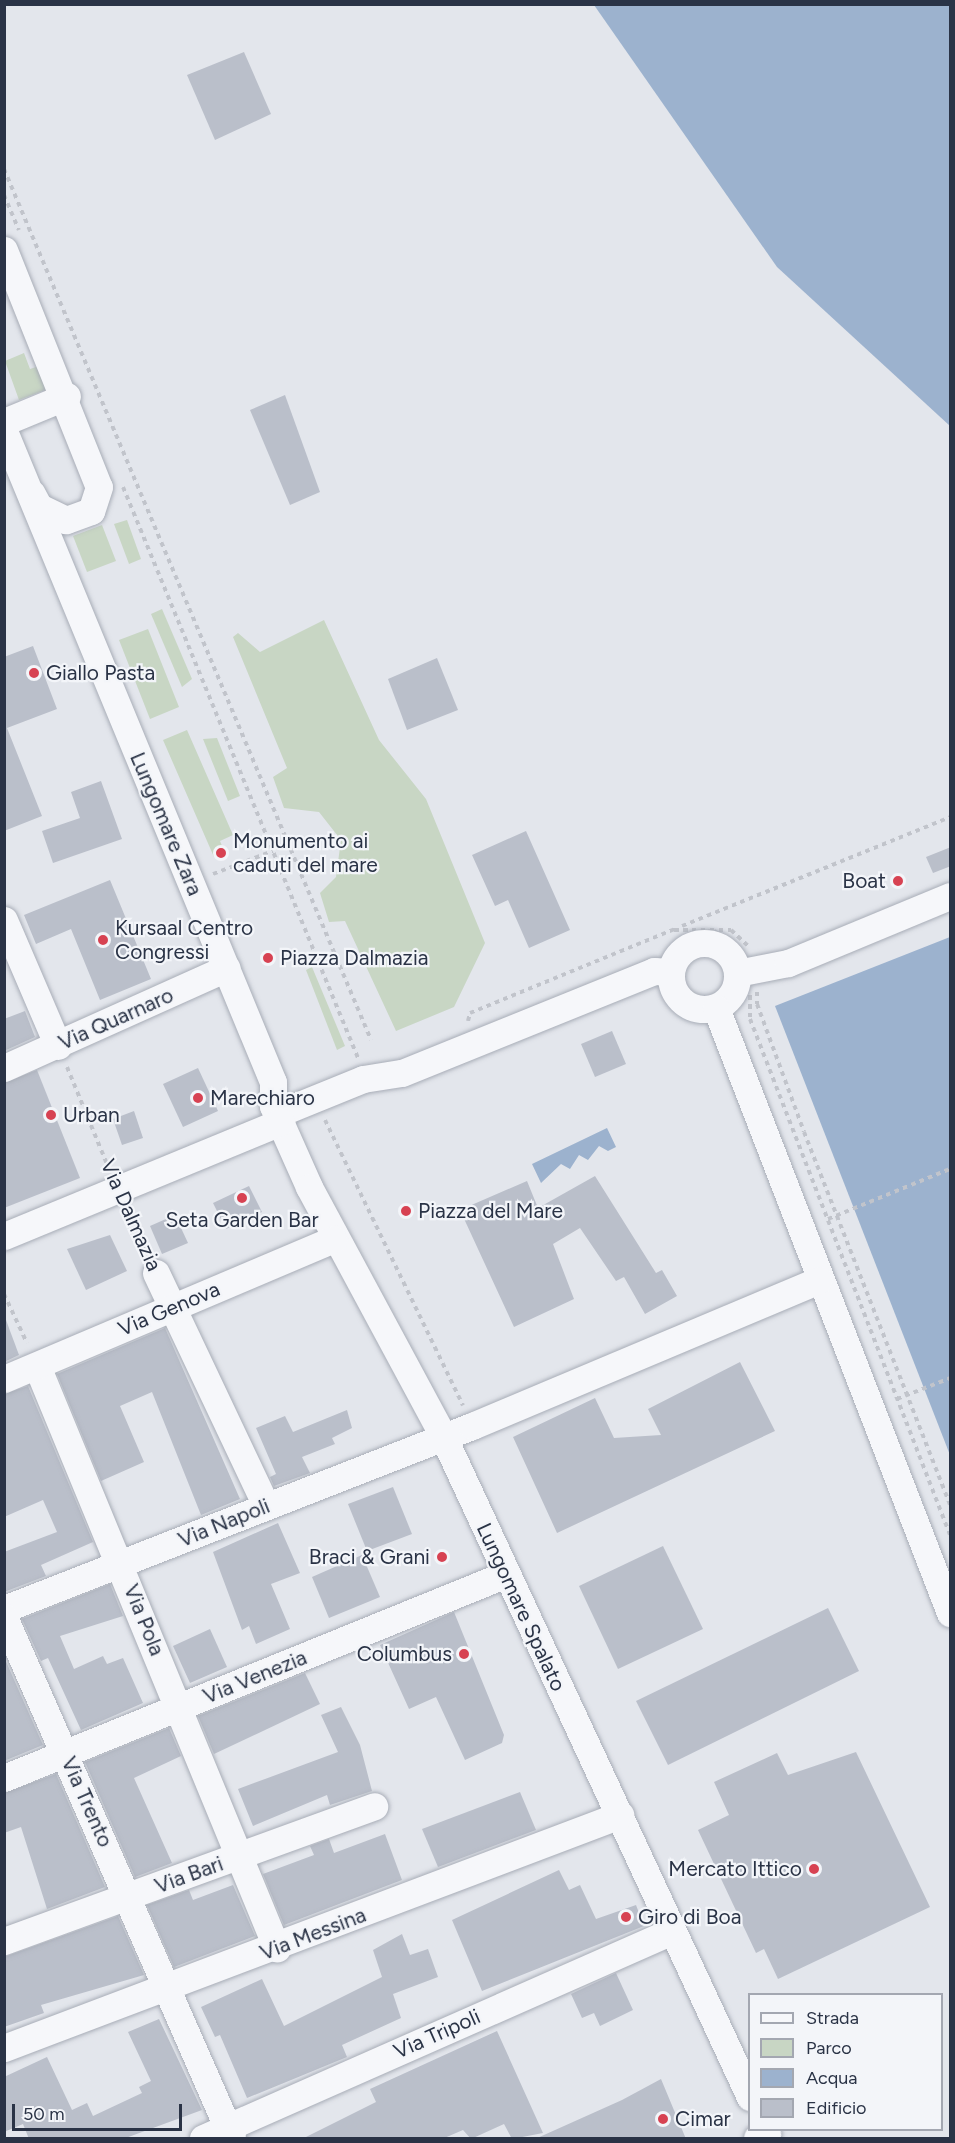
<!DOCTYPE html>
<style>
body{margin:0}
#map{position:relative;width:955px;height:2143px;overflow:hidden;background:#e3e6ec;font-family:Figtree,sans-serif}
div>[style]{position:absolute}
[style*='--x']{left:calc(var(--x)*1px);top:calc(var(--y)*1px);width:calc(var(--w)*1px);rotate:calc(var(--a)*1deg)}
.green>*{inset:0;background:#c8d6c4}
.water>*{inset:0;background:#9cb2ce}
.building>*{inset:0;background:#babfca}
.path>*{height:4px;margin-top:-2px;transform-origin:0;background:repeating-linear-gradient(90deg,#c1c4cb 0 4.5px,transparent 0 9px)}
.roads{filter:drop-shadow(0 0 2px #a8adb7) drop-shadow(0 0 2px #a8adb7)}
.minor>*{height:27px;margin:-13.5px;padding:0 13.5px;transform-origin:13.5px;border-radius:13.5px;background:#f6f7fa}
.minor>.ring{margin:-13.5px;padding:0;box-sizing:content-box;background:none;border:27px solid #f6f7fa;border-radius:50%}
.dots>*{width:16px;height:16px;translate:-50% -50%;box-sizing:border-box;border:3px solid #f3f5f9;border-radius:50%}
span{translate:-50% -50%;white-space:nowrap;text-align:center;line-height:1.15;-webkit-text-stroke:4.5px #f3f5f9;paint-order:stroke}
.poi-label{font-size:21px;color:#2a3346}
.left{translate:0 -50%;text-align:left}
.right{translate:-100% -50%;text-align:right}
.street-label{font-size:21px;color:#2a3346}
.frame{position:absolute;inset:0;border:6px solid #2a3346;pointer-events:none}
.legend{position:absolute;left:748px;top:1993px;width:195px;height:138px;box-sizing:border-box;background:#f3f5f9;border:2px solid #a3a7b1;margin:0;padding:8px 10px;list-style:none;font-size:18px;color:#2a3346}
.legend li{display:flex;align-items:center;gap:12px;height:30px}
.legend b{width:30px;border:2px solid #a3a7b1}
.scale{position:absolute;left:12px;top:2104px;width:170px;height:27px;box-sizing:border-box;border:3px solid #2a3346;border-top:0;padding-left:8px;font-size:18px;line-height:21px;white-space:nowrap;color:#2a3346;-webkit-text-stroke:4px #f3f5f9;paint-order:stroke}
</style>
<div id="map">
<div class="green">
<i style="clip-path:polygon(24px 353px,30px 369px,39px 366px,48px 389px,19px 400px,5px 361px)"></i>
<i style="clip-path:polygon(127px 520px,141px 559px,129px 564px,114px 524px)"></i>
<i style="clip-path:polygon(102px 525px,116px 561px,87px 572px,73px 536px)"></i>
<i style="clip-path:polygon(162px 609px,192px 679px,182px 687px,151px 614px)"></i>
<i style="clip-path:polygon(324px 620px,379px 740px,426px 799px,485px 943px,454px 1007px,396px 1031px,345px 921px,329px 922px,320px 893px,336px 877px,341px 840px,319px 812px,284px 808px,273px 777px,287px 768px,233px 637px,238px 633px,260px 652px)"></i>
<i style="clip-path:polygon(148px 629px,179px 707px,150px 719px,119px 640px)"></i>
<i style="clip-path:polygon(187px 730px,233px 835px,220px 841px,225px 853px,214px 857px,163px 740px)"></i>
<i style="clip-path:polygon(217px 738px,240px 796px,228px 801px,203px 739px)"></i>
<i style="clip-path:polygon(312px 967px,345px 1046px,337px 1050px,306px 970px)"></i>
</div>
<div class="water">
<i style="clip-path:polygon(594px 5px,950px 5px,950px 426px,777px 267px)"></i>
<i style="clip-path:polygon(950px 937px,950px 1455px,775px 1006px)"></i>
<i style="clip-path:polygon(607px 1128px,616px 1147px,608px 1151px,599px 1146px,588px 1160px,579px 1155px,570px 1169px,561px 1164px,541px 1183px,532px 1164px)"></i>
</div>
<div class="building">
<i style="clip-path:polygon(244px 52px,271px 114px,215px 140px,187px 75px)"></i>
<i style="clip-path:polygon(285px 395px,320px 492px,290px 505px,250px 410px)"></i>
<i style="clip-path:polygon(33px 646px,57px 709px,7px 728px,42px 816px,4px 831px,4px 657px)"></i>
<i style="clip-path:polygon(437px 658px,458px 710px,407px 730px,388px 679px)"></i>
<i style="clip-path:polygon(101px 781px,122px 839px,53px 863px,42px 831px,80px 818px,71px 792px)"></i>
<i style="clip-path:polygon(526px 831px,570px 930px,529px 948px,508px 900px,495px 906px,472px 855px)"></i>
<i style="clip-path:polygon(951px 847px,951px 866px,933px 873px,926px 857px)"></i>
<i style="clip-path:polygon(110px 880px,151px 979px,100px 1000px,71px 929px,36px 944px,24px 915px)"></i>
<i style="clip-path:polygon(25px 1011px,35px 1037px,4px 1051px,4px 1019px)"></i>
<i style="clip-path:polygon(612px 1031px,626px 1064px,595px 1077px,581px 1044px)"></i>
<i style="clip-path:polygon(198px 1068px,218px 1111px,183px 1127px,163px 1084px)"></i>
<i style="clip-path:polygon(37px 1070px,80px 1178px,4px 1208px,4px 1083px)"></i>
<i style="clip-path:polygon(134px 1111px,143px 1138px,122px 1145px,113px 1119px)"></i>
<i style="clip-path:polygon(595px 1176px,656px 1273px,662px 1270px,677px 1296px,645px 1314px,624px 1277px,616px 1281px,580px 1228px,553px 1244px,574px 1299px,514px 1327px,460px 1210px,527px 1181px,538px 1208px)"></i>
<i style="clip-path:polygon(249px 1186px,262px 1212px,226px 1229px,213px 1203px)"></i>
<i style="clip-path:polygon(175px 1215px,188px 1243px,162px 1254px,150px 1226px)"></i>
<i style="clip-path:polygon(110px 1235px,127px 1271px,86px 1290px,67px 1249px)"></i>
<i style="clip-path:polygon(6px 1320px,19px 1355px,4px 1362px,4px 1321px)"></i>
<i style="clip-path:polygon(165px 1328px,240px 1499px,201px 1515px,152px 1392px,120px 1406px,144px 1462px,101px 1481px,57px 1374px)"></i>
<i style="clip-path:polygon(740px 1362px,775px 1431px,557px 1533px,513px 1437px,595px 1398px,614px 1438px,661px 1435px,648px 1409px)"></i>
<i style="clip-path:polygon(28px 1386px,93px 1542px,41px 1565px,46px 1576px,4px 1592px,4px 1552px,57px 1532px,43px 1500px,4px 1517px,4px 1394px)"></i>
<i style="clip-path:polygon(347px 1410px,352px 1428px,332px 1438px,335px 1444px,302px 1457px,310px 1473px,274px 1486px,270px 1477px,276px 1474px,256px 1428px,285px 1416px,293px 1432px)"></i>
<i style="clip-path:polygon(393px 1487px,412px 1534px,367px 1551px,348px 1504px)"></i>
<i style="clip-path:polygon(278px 1523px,300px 1573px,271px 1584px,290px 1629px,256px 1644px,249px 1626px,242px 1630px,213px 1552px)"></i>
<i style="clip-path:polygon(663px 1546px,703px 1629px,618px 1669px,579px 1586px)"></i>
<i style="clip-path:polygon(362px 1555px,380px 1597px,329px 1618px,312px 1577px)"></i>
<i style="clip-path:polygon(110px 1584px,123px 1616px,60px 1636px,74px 1669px,103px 1656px,107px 1664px,123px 1658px,143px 1703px,81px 1730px,48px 1658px,41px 1661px,22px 1619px)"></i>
<i style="clip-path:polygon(828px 1608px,859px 1671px,668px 1765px,636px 1701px)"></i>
<i style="clip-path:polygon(454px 1612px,504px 1735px,502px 1743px,465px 1760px,436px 1697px,409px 1709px,380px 1645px)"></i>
<i style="clip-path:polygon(210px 1629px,227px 1667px,190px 1683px,173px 1646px)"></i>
<i style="clip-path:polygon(4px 1657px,43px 1745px,4px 1761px)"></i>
<i style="clip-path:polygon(305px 1673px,320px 1704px,214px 1754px,198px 1716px)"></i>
<i style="clip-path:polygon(341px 1707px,360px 1745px,372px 1791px,330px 1805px,327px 1795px,253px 1826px,238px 1789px,338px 1752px,321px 1715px)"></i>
<i style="clip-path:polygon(169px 1728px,181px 1756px,134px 1778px,172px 1863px,135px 1877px,85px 1762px)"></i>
<i style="clip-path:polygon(856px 1752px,930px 1907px,778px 1979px,764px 1949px,756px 1953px,698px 1830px,729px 1815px,714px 1782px,777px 1753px,788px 1775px)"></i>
<i style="clip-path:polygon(56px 1774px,105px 1887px,47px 1909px,21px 1827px,4px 1833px,4px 1793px)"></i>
<i style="clip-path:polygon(520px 1792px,536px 1830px,438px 1867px,422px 1829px)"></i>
<i style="clip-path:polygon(385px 1834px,402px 1880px,284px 1925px,263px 1874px,314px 1855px,310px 1846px,329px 1839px,334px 1853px)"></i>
<i style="clip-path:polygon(559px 1870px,569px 1890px,580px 1885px,596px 1919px,636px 1905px,644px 1926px,482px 1991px,452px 1920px)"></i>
<i style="clip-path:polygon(233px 1885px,255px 1936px,174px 1967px,147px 1905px,189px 1890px,193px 1900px)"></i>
<i style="clip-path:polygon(118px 1916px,144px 1975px,41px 2005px,44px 2013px,4px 2027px,4px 1957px)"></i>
<i style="clip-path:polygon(402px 1934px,410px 1955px,428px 1949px,438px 1977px,393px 1994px,401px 2018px,342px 2045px,347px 2057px,247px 2098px,220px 2035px,215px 2037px,201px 2007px,262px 1979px,284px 2026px,382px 1977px,373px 1950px)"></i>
<i style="clip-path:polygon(616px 1973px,633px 2010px,600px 2026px,594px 2013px,582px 2018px,571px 1994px)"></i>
<i style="clip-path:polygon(159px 2019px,202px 2110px,123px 2139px,29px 2139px,23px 2124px,4px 2132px,4px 2077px,47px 2057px,72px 2110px,87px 2103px,93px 2116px,142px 2093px,139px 2087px,151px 2081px,128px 2032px)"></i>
<i style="clip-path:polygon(497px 2031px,543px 2133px,512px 2139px,504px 2124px,471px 2139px,463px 2130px,442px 2139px,302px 2139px,376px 2102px,370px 2089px)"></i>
<i style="clip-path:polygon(661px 2079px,686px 2139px,535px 2139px,622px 2100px)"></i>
</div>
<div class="path">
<i style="--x:4;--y:169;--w:945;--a:67.15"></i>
<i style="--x:4;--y:195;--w:38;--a:67"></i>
<i style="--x:123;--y:487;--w:617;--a:67.63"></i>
<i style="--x:213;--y:874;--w:64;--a:-21"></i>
<i style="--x:682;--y:926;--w:289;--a:-22.1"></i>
<i style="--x:674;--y:930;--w:57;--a:0"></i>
<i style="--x:731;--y:930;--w:25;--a:43"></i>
<i style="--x:684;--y:950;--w:23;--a:-50"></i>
<i style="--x:699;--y:932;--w:15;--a:-4"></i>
<i style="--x:714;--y:931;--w:30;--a:34"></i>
<i style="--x:757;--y:992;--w:12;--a:90"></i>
<i style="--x:757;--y:1004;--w:136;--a:69.8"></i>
<i style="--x:804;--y:1132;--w:400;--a:68.6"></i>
<i style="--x:750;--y:995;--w:24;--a:90"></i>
<i style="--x:750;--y:1019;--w:553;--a:68.81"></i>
<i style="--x:468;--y:1021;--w:8;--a:-76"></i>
<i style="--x:470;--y:1013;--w:222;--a:-22.3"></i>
<i style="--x:67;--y:1067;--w:110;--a:67.6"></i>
<i style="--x:325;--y:1120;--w:317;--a:64.2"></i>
<i style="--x:128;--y:1211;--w:46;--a:65.7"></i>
<i style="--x:828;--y:1219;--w:132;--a:-22.3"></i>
<i style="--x:4;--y:1294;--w:54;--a:64.9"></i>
<i style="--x:897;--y:1399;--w:57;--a:-21.6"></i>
</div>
<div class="roads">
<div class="minor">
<i style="--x:4;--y:250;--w:255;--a:68.2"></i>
<i style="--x:99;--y:487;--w:25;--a:108"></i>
<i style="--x:91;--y:511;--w:27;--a:160"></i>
<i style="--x:66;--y:520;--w:30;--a:-154"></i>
<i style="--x:39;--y:507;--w:15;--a:-118"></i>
<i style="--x:4;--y:422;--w:68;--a:-22.4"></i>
<i style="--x:4;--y:431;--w:704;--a:67.55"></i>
<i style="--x:273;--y:1082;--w:24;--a:90"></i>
<i style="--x:273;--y:1106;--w:89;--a:66"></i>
<i style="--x:309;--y:1187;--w:283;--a:61.7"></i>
<i style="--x:443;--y:1436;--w:729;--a:65.09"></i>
<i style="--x:4;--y:920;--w:137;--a:66.8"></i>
<i class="ring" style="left:671px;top:943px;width:39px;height:39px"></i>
<i style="--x:737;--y:973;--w:52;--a:-11.1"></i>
<i style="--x:788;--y:963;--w:175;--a:-22.5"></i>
<i style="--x:716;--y:1008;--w:649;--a:68.85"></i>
<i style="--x:4;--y:1068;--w:244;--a:-24.2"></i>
<i style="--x:277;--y:1114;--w:93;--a:-22.1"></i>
<i style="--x:363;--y:1079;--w:39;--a:-9"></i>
<i style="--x:402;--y:1073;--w:272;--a:-22"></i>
<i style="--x:654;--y:971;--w:17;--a:3"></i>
<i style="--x:4;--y:1236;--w:300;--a:-22.4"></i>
<i style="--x:156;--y:1273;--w:258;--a:64.7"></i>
<i style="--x:37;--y:1366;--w:630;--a:67.62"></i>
<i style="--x:4;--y:1379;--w:358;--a:-23"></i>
<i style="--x:4;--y:1609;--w:503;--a:-21.36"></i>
<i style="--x:472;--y:1426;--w:376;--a:-22.8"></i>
<i style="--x:4;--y:1617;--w:569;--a:66.36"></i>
<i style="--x:4;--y:1778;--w:540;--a:-22.1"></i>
<i style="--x:4;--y:1941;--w:394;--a:-20"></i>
<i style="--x:4;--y:2048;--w:659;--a:-20.72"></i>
<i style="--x:203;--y:2138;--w:513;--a:-23.81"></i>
<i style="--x:757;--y:2138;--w:11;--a:-22"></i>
</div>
</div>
<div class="dots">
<i style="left:34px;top:673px;background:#d74252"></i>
<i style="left:221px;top:853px;background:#d74252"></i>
<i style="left:898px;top:881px;background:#d74252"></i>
<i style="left:103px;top:940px;background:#d74252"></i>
<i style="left:268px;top:958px;background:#d74252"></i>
<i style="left:198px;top:1098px;background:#d74252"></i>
<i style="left:51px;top:1115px;background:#d74252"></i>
<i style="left:242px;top:1198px;background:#d74252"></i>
<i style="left:406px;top:1211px;background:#d74252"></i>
<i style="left:442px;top:1557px;background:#d74252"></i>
<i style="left:464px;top:1654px;background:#d74252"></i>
<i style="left:814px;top:1869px;background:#d74252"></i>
<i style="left:626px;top:1917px;background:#d74252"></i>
<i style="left:663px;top:2119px;background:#d74252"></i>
</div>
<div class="poi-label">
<span class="left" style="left:46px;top:673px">Giallo Pasta</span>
<span class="left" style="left:233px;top:853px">Monumento ai<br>caduti del mare</span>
<span class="right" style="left:886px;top:881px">Boat</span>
<span class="left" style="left:115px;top:940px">Kursaal Centro<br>Congressi</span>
<span class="left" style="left:280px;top:958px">Piazza Dalmazia</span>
<span class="left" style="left:210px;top:1098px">Marechiaro</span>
<span class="left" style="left:63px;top:1115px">Urban</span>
<span class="left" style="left:418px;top:1211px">Piazza del Mare</span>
<span style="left:242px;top:1220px">Seta Garden Bar</span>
<span class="right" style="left:430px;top:1557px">Braci &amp; Grani</span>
<span class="right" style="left:452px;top:1654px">Columbus</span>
<span class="right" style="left:802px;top:1869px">Mercato Ittico</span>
<span class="left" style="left:638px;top:1917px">Giro di Boa</span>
<span class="left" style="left:675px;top:2119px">Cimar</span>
</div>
<div class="street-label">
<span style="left:166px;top:824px;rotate:67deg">Lungomare Zara</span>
<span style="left:116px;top:1019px;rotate:-24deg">Via Quarnaro</span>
<span style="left:131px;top:1215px;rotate:66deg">Via Dalmazia</span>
<span style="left:169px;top:1309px;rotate:-23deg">Via Genova</span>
<span style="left:224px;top:1523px;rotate:-22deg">Via Napoli</span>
<span style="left:521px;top:1607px;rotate:65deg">Lungomare Spalato</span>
<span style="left:144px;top:1620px;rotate:68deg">Via Pola</span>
<span style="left:255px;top:1677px;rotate:-22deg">Via Venezia</span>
<span style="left:87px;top:1802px;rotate:66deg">Via Trento</span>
<span style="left:189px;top:1875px;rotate:-20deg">Via Bari</span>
<span style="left:313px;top:1934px;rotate:-21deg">Via Messina</span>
<span style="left:437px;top:2034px;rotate:-24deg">Via Tripoli</span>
</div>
<div class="frame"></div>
<ul class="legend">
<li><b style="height:8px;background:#f6f7fa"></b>Strada</li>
<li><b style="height:16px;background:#c8d6c4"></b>Parco</li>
<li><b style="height:16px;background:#9cb2ce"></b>Acqua</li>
<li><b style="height:16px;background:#babfca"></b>Edificio</li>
</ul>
<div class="scale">50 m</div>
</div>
